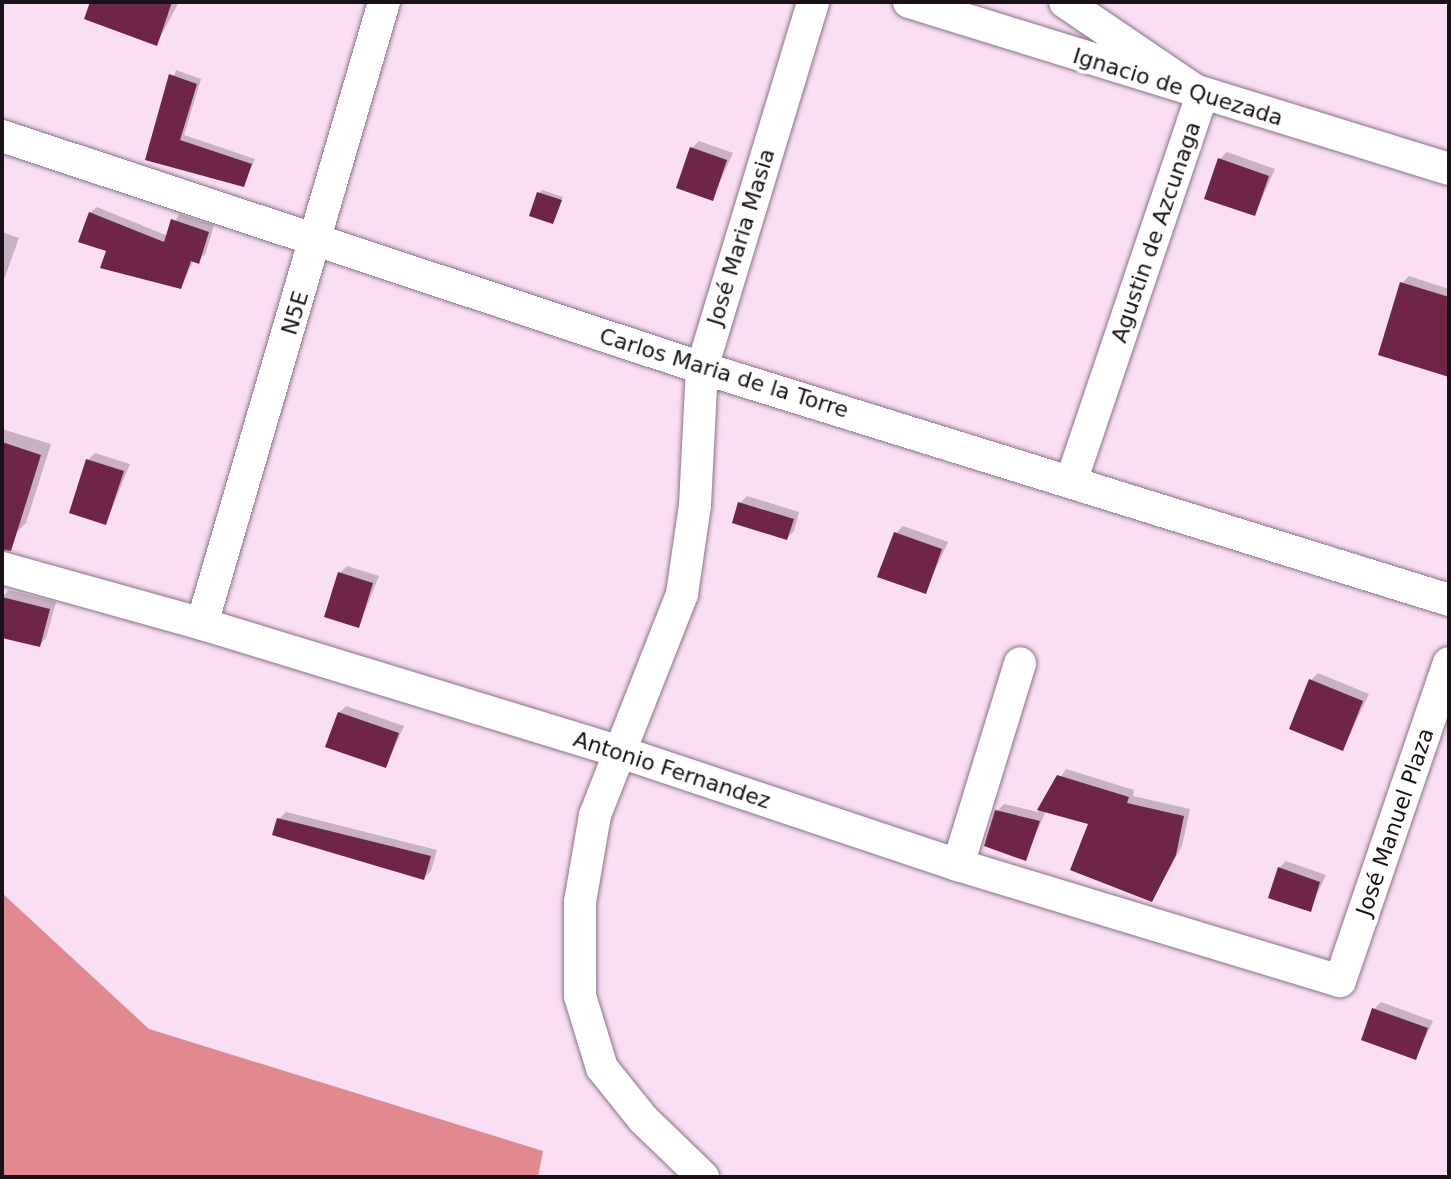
<!DOCTYPE html>
<meta charset="utf-8">
<style>
body{margin:0}
#map{position:relative;width:1451px;height:1179px;overflow:hidden;background:#f9def4;font-family:"DejaVu Sans",sans-serif}
div>[style]{position:absolute}
[style*='--x']{left:calc(var(--x)*1px);top:calc(var(--y)*1px);width:calc(var(--w)*1px);rotate:calc(var(--a)*1deg)}
.forest>*{inset:0;background:#e2888f}
.shadow>*{inset:0;background:#0003}
.building>*{inset:0;background:#6e2548}
.roads{filter:drop-shadow(0 0 2px #8c7387) drop-shadow(0 0 2px #8c7387)}
.minor>*{height:32px;margin:-16px;padding:0 16px;transform-origin:16px;border-radius:16px;background:#fff}
span{translate:-50% -50%;white-space:nowrap;text-align:center;line-height:1.15;-webkit-text-stroke:8px #fff;paint-order:stroke}
.street-label{font-size:22px;color:#1b1219}
.frame{position:absolute;inset:0;border:4px solid #1b1219;pointer-events:none}
</style>
<div id="map">
<div class="forest">
<i style="clip-path:polygon(2px 893px,149px 1029px,543px 1151px,538px 1177px,2px 1177px)"></i>
</div>
<div class="shadow">
<i style="clip-path:polygon(92px 2px,179px 2px,157px 43px)"></i>
<i style="clip-path:polygon(176px 70px,201px 79px,184px 135px,255px 159px,243px 185px,147px 158px)"></i>
<i style="clip-path:polygon(699px 141px,733px 153px,712px 199px,692px 148px)"></i>
<i style="clip-path:polygon(1227px 152px,1275px 169px,1255px 214px,1220px 159px)"></i>
<i style="clip-path:polygon(542px 190px,563px 197px,553px 222px,539px 193px)"></i>
<i style="clip-path:polygon(97px 207px,168px 236px,179px 214px,214px 225px,205px 255px,194px 260px,181px 287px,108px 250px,90px 213px)"></i>
<i style="clip-path:polygon(2px 232px,19px 238px,2px 285px)"></i>
<i style="clip-path:polygon(1409px 276px,1449px 289px,1449px 375px,1402px 283px)"></i>
<i style="clip-path:polygon(2px 429px,51px 444px,26px 523px,15px 534px,2px 529px)"></i>
<i style="clip-path:polygon(95px 453px,130px 464px,106px 523px,88px 460px)"></i>
<i style="clip-path:polygon(747px 496px,799px 512px,794px 531px,787px 538px,740px 503px)"></i>
<i style="clip-path:polygon(903px 526px,948px 542px,925px 592px,896px 533px)"></i>
<i style="clip-path:polygon(347px 566px,379px 576px,359px 626px,340px 573px)"></i>
<i style="clip-path:polygon(9px 590px,56px 602px,46px 638px,39px 645px,2px 636px,2px 597px)"></i>
<i style="clip-path:polygon(1318px 673px,1369px 694px,1343px 749px,1311px 680px)"></i>
<i style="clip-path:polygon(346px 706px,404px 726px,386px 766px,339px 713px)"></i>
<i style="clip-path:polygon(1066px 769px,1134px 790px,1133px 796px,1190px 809px,1182px 846px,1152px 900px,1090px 823px,1046px 811px,1025px 858px,997px 811px,1004px 804px,1038px 812px)"></i>
<i style="clip-path:polygon(286px 812px,437px 850px,431px 871px,424px 878px,279px 819px)"></i>
<i style="clip-path:polygon(1286px 861px,1326px 875px,1310px 909px,1279px 868px)"></i>
<i style="clip-path:polygon(1381px 1002px,1433px 1021px,1416px 1058px,1374px 1009px)"></i>
</div>
<div class="building">
<i style="clip-path:polygon(90px 2px,172px 2px,157px 46px,84px 19px)"></i>
<i style="clip-path:polygon(169px 74px,197px 84px,180px 140px,252px 164px,244px 187px,145px 160px)"></i>
<i style="clip-path:polygon(690px 147px,727px 160px,713px 201px,676px 188px)"></i>
<i style="clip-path:polygon(1218px 158px,1269px 176px,1255px 216px,1204px 199px)"></i>
<i style="clip-path:polygon(537px 192px,562px 200px,553px 224px,529px 216px)"></i>
<i style="clip-path:polygon(89px 212px,164px 242px,171px 219px,209px 232px,199px 264px,191px 261px,181px 289px,100px 268px,106px 251px,78px 242px)"></i>
<i style="clip-path:polygon(1400px 282px,1449px 297px,1449px 377px,1378px 355px)"></i>
<i style="clip-path:polygon(2px 442px,41px 455px,11px 551px,2px 550px)"></i>
<i style="clip-path:polygon(86px 459px,124px 471px,106px 525px,69px 513px)"></i>
<i style="clip-path:polygon(738px 502px,794px 519px,787px 540px,732px 523px)"></i>
<i style="clip-path:polygon(894px 532px,942px 549px,926px 594px,877px 577px)"></i>
<i style="clip-path:polygon(338px 572px,373px 583px,359px 628px,324px 617px)"></i>
<i style="clip-path:polygon(2px 597px,50px 609px,40px 647px,2px 638px)"></i>
<i style="clip-path:polygon(1309px 679px,1363px 701px,1343px 751px,1289px 729px)"></i>
<i style="clip-path:polygon(338px 712px,399px 733px,386px 768px,325px 747px)"></i>
<i style="clip-path:polygon(1057px 775px,1129px 797px,1127px 803px,1184px 816px,1176px 855px,1152px 902px,1070px 870px,1088px 824px,1037px 810px)"></i>
<i style="clip-path:polygon(995px 810px,1040px 821px,1026px 861px,984px 846px)"></i>
<i style="clip-path:polygon(277px 818px,431px 856px,424px 880px,272px 835px)"></i>
<i style="clip-path:polygon(1278px 867px,1320px 882px,1311px 912px,1268px 898px)"></i>
<i style="clip-path:polygon(1372px 1008px,1428px 1028px,1416px 1060px,1361px 1040px)"></i>
</div>
<div class="roads">
<div class="minor">
<i style="--x:909;--y:2;--w:565;--a:17.18"></i>
<i style="--x:1065;--y:2;--w:166;--a:34.2"></i>
<i style="--x:1202;--y:95;--w:406;--a:108.7"></i>
<i style="--x:2;--y:136;--w:737;--a:18.34"></i>
<i style="--x:702;--y:368;--w:782;--a:17.25"></i>
<i style="--x:2;--y:568;--w:208;--a:15.6"></i>
<i style="--x:202;--y:624;--w:437;--a:17"></i>
<i style="--x:620;--y:752;--w:356;--a:18.5"></i>
<i style="--x:958;--y:865;--w:399;--a:16.9"></i>
<i style="--x:1340;--y:981;--w:336;--a:-71.1"></i>
<i style="--x:202;--y:624;--w:648;--a:-73.69"></i>
<i style="--x:958;--y:865;--w:211;--a:-72.9"></i>
<i style="--x:703;--y:1177;--w:83;--a:-136"></i>
<i style="--x:643;--y:1119;--w:65;--a:-128.8"></i>
<i style="--x:602;--y:1068;--w:75;--a:-107"></i>
<i style="--x:580;--y:996;--w:94;--a:-90"></i>
<i style="--x:580;--y:902;--w:88;--a:-80.2"></i>
<i style="--x:595;--y:815;--w:238;--a:-68.5"></i>
<i style="--x:682;--y:594;--w:90;--a:-81.7"></i>
<i style="--x:695;--y:505;--w:137;--a:-87.1"></i>
<i style="--x:702;--y:368;--w:382;--a:-73.1"></i>
</div>
</div>
<div class="street-label">
<span style="left:1178px;top:87px;rotate:17deg">Ignacio de Quezada</span>
<span style="left:1156px;top:232px;rotate:-71deg">Agustin de Azcunaga</span>
<span style="left:741px;top:237px;rotate:-73deg">José Maria Masia</span>
<span style="left:295px;top:313px;rotate:-73deg">N5E</span>
<span style="left:724px;top:373px;rotate:17deg">Carlos Maria de la Torre</span>
<span style="left:672px;top:770px;rotate:18deg">Antonio Fernandez</span>
<span style="left:1395px;top:822px;rotate:-71deg">José Manuel Plaza</span>
</div>
<div class="frame"></div>
</div>
